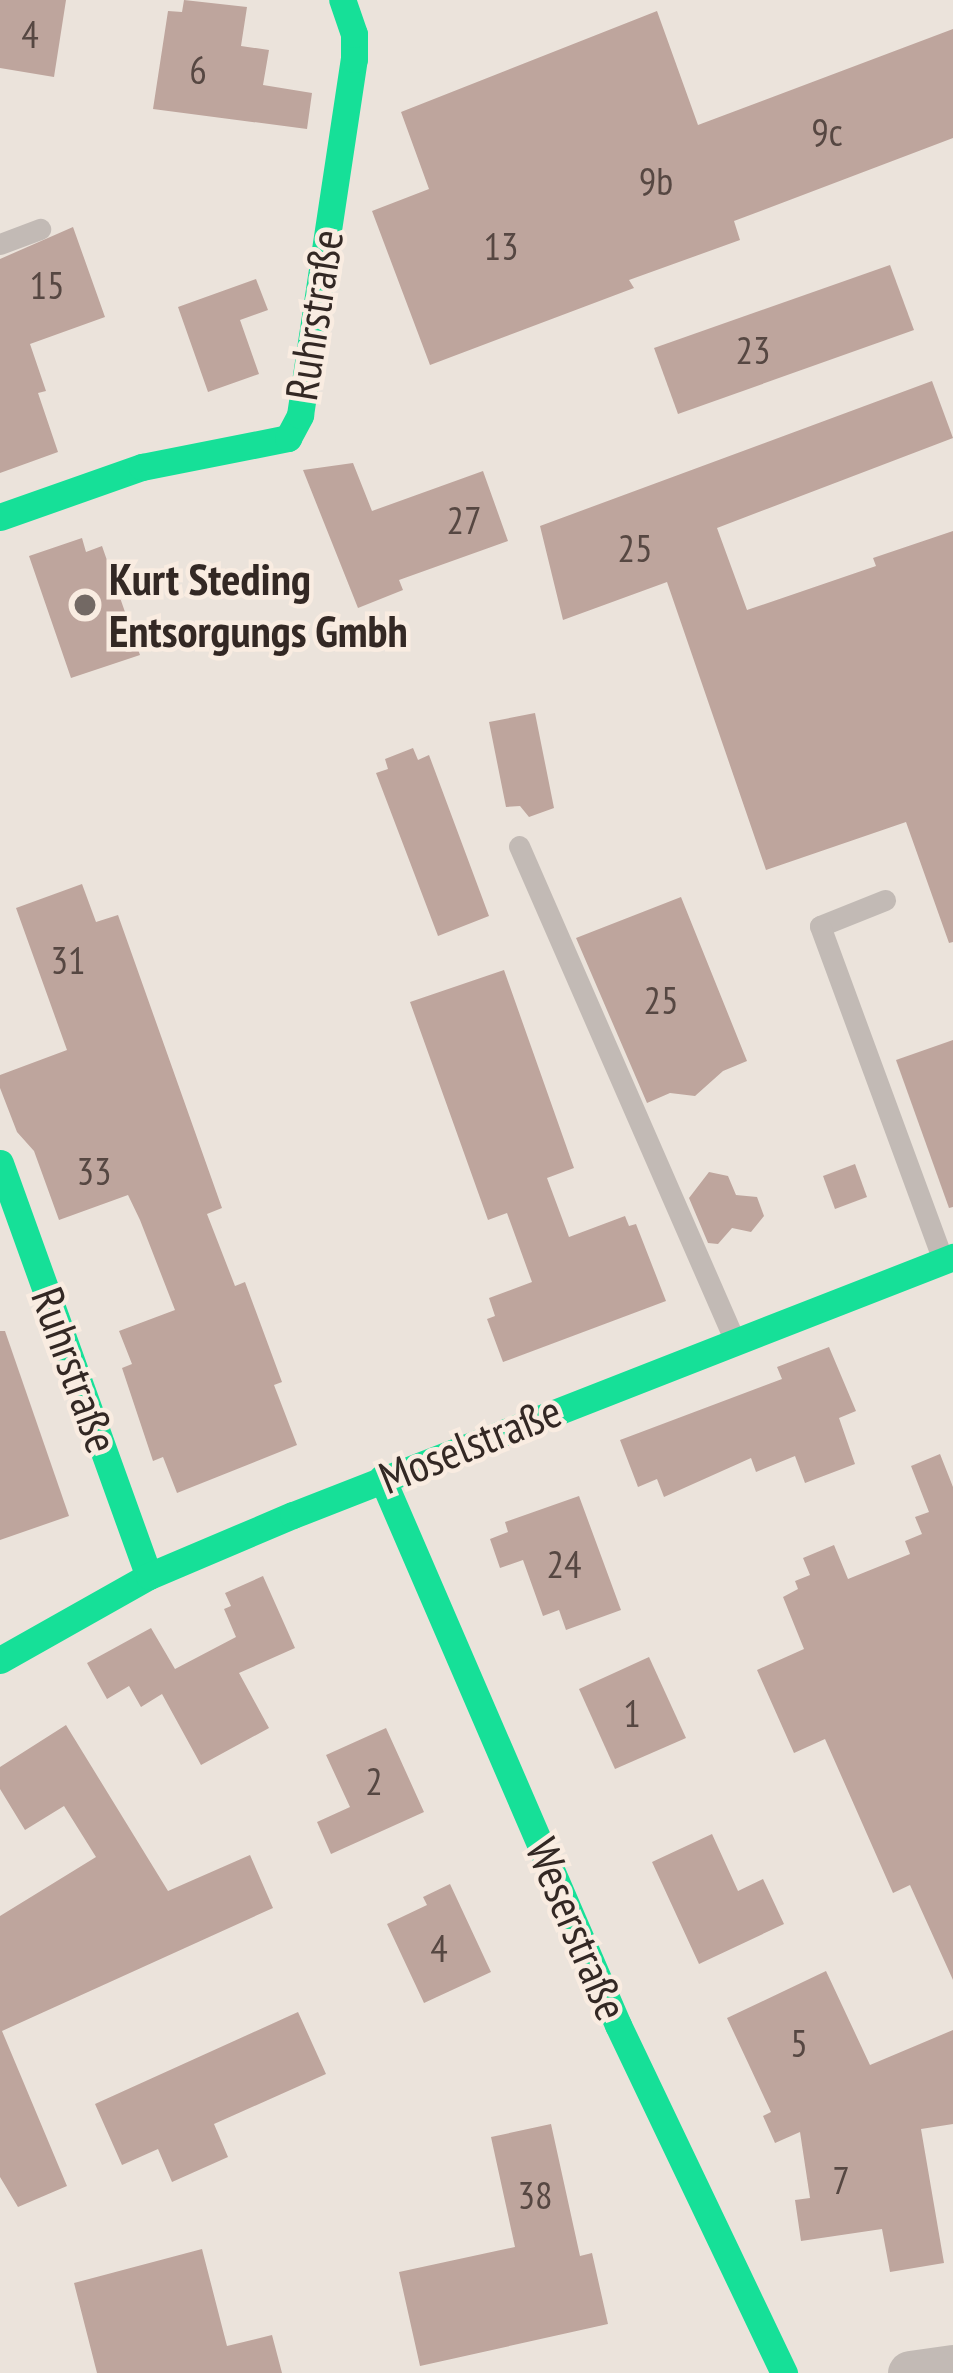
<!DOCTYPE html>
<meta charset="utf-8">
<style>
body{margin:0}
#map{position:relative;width:953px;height:2373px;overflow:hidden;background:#ebe3db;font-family:"PT Sans Narrow",sans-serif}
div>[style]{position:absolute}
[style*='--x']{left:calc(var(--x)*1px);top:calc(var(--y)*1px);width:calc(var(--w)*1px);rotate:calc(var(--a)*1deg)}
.building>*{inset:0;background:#bea59d}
.lane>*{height:21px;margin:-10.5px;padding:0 10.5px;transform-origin:10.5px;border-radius:10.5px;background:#c2bab5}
.street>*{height:45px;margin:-22.5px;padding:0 22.5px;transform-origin:22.5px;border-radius:22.5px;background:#c2bab5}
.fast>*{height:27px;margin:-13.5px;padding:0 13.5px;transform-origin:13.5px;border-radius:13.5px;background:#16e098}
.dots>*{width:33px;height:33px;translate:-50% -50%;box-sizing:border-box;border:6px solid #f9ece1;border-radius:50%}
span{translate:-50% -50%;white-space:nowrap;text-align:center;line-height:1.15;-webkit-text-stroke:9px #f9ece1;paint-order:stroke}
.number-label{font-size:39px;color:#564742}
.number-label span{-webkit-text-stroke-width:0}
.street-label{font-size:45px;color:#332824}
.poi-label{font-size:45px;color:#332824;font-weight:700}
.left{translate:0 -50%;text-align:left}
</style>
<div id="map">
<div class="building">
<i style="clip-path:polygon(0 0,66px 0,54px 77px,0 68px)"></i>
<i style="clip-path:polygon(184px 0,247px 7px,241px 46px,269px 50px,263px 85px,312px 93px,307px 129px,153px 109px,168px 11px,182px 12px)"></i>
<i style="clip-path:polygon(657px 11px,698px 125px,953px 29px,953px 138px,734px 221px,740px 240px,629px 280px,634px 288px,430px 365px,372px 211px,429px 189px,401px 112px)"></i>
<i style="clip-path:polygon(73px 227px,105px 317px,30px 344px,46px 391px,38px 393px,58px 452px,0 473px,0 259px)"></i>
<i style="clip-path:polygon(890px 265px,914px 330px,678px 414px,654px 348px)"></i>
<i style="clip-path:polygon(256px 279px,268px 310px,240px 320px,259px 374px,208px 392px,178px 307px)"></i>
<i style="clip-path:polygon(932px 381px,953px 438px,717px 528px,747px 610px,876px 566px,873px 558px,953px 531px,953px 942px,949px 943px,906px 822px,766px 870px,667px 582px,563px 620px,540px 526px)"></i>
<i style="clip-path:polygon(353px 463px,372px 511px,483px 471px,508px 541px,399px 580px,403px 590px,358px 608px,303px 470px)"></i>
<i style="clip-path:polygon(82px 538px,86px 552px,102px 546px,140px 655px,71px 678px,29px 556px)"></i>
<i style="clip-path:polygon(535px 713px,554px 808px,529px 817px,520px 806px,506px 807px,489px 722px)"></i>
<i style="clip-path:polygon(413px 748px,418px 760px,429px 755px,489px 916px,438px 936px,376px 773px,388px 769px,385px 759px)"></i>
<i style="clip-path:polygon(82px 884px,96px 922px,118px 915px,222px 1208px,207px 1214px,235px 1286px,245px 1282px,282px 1382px,274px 1385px,297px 1445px,177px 1493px,163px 1457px,153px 1461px,122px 1368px,132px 1364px,119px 1331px,175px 1310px,140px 1220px,128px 1195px,59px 1220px,34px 1151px,17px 1132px,0 1088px,0 1075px,67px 1050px,16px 908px)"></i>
<i style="clip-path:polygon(681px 897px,747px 1061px,723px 1071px,695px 1096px,670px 1093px,647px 1103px,576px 938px)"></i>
<i style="clip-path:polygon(504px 970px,574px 1168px,547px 1178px,569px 1237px,625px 1216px,629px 1226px,636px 1224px,666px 1301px,503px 1362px,487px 1319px,495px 1316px,489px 1298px,532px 1282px,507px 1213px,488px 1220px,410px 1002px)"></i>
<i style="clip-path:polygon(953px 1040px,953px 1207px,949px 1208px,896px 1060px)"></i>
<i style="clip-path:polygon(855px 1164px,867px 1197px,835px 1209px,823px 1176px)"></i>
<i style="clip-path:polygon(709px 1172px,728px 1176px,736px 1195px,757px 1197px,764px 1216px,751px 1232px,732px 1228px,718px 1244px,708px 1243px,689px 1198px)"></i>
<i style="clip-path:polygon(0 1331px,5px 1331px,69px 1516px,0 1540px)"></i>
<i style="clip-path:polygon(829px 1347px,856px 1411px,839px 1418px,855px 1464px,805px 1483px,795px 1456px,756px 1472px,751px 1458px,664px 1497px,657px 1479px,638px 1487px,620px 1440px,782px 1379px,777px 1367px)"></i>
<i style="clip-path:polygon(940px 1454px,953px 1487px,953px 1980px,910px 1885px,893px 1893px,825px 1739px,794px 1753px,757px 1670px,804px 1649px,783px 1597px,798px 1589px,795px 1581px,810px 1575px,803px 1558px,834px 1545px,848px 1579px,910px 1554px,905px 1541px,922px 1534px,915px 1517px,929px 1512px,911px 1466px)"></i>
<i style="clip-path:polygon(579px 1496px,621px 1610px,566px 1630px,559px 1610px,543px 1616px,523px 1560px,500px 1568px,490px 1539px,508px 1532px,505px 1522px)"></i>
<i style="clip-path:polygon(263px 1576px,295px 1648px,239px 1673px,269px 1728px,201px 1765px,162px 1694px,141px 1707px,129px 1686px,107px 1699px,87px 1663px,151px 1628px,175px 1669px,236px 1637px,224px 1609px,231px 1606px,225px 1593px)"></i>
<i style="clip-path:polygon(649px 1657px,686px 1738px,615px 1769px,579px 1689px)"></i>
<i style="clip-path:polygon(66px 1725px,168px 1891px,250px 1855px,273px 1908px,2px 2031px,67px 2186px,18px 2207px,0 2177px,0 1916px,96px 1857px,64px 1806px,25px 1830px,0 1789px,0 1767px)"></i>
<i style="clip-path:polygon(386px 1728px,424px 1812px,331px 1854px,317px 1822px,350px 1807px,326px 1755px)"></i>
<i style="clip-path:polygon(712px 1834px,738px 1891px,763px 1879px,784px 1924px,699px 1964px,652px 1862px)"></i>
<i style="clip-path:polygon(450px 1884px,491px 1972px,424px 2003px,387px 1924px,427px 1905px,423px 1897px)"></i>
<i style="clip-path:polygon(826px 1971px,870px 2065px,953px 2030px,953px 2124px,921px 2129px,944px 2263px,890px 2272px,882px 2229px,801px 2241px,795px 2200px,810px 2198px,800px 2132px,775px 2143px,763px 2116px,771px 2112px,727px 2018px)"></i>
<i style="clip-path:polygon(298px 2012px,326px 2074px,214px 2124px,228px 2157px,172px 2182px,158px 2149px,122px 2165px,95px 2104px)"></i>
<i style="clip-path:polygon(551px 2124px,580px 2256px,592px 2253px,608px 2324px,420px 2366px,399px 2272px,515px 2247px,491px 2137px)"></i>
<i style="clip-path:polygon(202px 2249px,227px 2346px,272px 2335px,282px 2373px,97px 2373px,74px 2283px)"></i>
</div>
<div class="lane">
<i style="--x:0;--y:244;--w:43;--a:-20.6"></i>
<i style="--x:519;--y:846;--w:538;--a:66.44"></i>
<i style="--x:885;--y:900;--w:70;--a:158.2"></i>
<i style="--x:820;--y:926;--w:350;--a:69.8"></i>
</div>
<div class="street">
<i style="--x:910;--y:2373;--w:43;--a:-7.9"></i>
</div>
<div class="fast">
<i style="--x:0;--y:517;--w:151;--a:-19.4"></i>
<i style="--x:142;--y:467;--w:149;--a:-11.2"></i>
<i style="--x:288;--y:438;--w:26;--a:-62"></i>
<i style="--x:300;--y:415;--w:360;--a:-81.4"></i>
<i style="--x:354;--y:59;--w:25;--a:-90"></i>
<i style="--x:354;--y:34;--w:36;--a:-109"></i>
<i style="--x:0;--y:1163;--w:439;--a:70.2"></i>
<i style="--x:382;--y:1478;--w:596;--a:66.66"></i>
<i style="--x:618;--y:2025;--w:386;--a:64.5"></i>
<i style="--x:0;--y:1660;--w:171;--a:-29.4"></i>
<i style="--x:149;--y:1576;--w:156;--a:-23"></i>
<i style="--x:293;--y:1515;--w:709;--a:-21.35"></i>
</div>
<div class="dots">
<i style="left:85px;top:605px;background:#736964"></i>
</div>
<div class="number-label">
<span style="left:30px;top:34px">4</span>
<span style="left:198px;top:70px">6</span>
<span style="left:827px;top:132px">9c</span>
<span style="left:656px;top:181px">9b</span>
<span style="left:501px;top:246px">13</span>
<span style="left:47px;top:285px">15</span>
<span style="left:753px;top:350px">23</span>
<span style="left:464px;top:520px">27</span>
<span style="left:635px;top:548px">25</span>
<span style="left:68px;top:960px">31</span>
<span style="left:661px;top:1000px">25</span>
<span style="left:94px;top:1171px">33</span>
<span style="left:564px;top:1564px">24</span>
<span style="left:632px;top:1713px">1</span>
<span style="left:374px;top:1781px">2</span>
<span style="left:439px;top:1948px">4</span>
<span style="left:799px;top:2043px">5</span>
<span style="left:841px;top:2180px">7</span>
<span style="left:535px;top:2195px">38</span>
</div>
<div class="street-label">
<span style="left:314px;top:315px;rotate:-81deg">Ruhrstraße</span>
<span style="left:75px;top:1370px;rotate:70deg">Ruhrstraße</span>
<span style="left:470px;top:1444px;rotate:-22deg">Moselstraße</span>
<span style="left:577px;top:1929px;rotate:67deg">Weserstraße</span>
</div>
<div class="poi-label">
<span class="left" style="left:109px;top:605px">Kurt Steding<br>Entsorgungs Gmbh</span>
</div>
</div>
